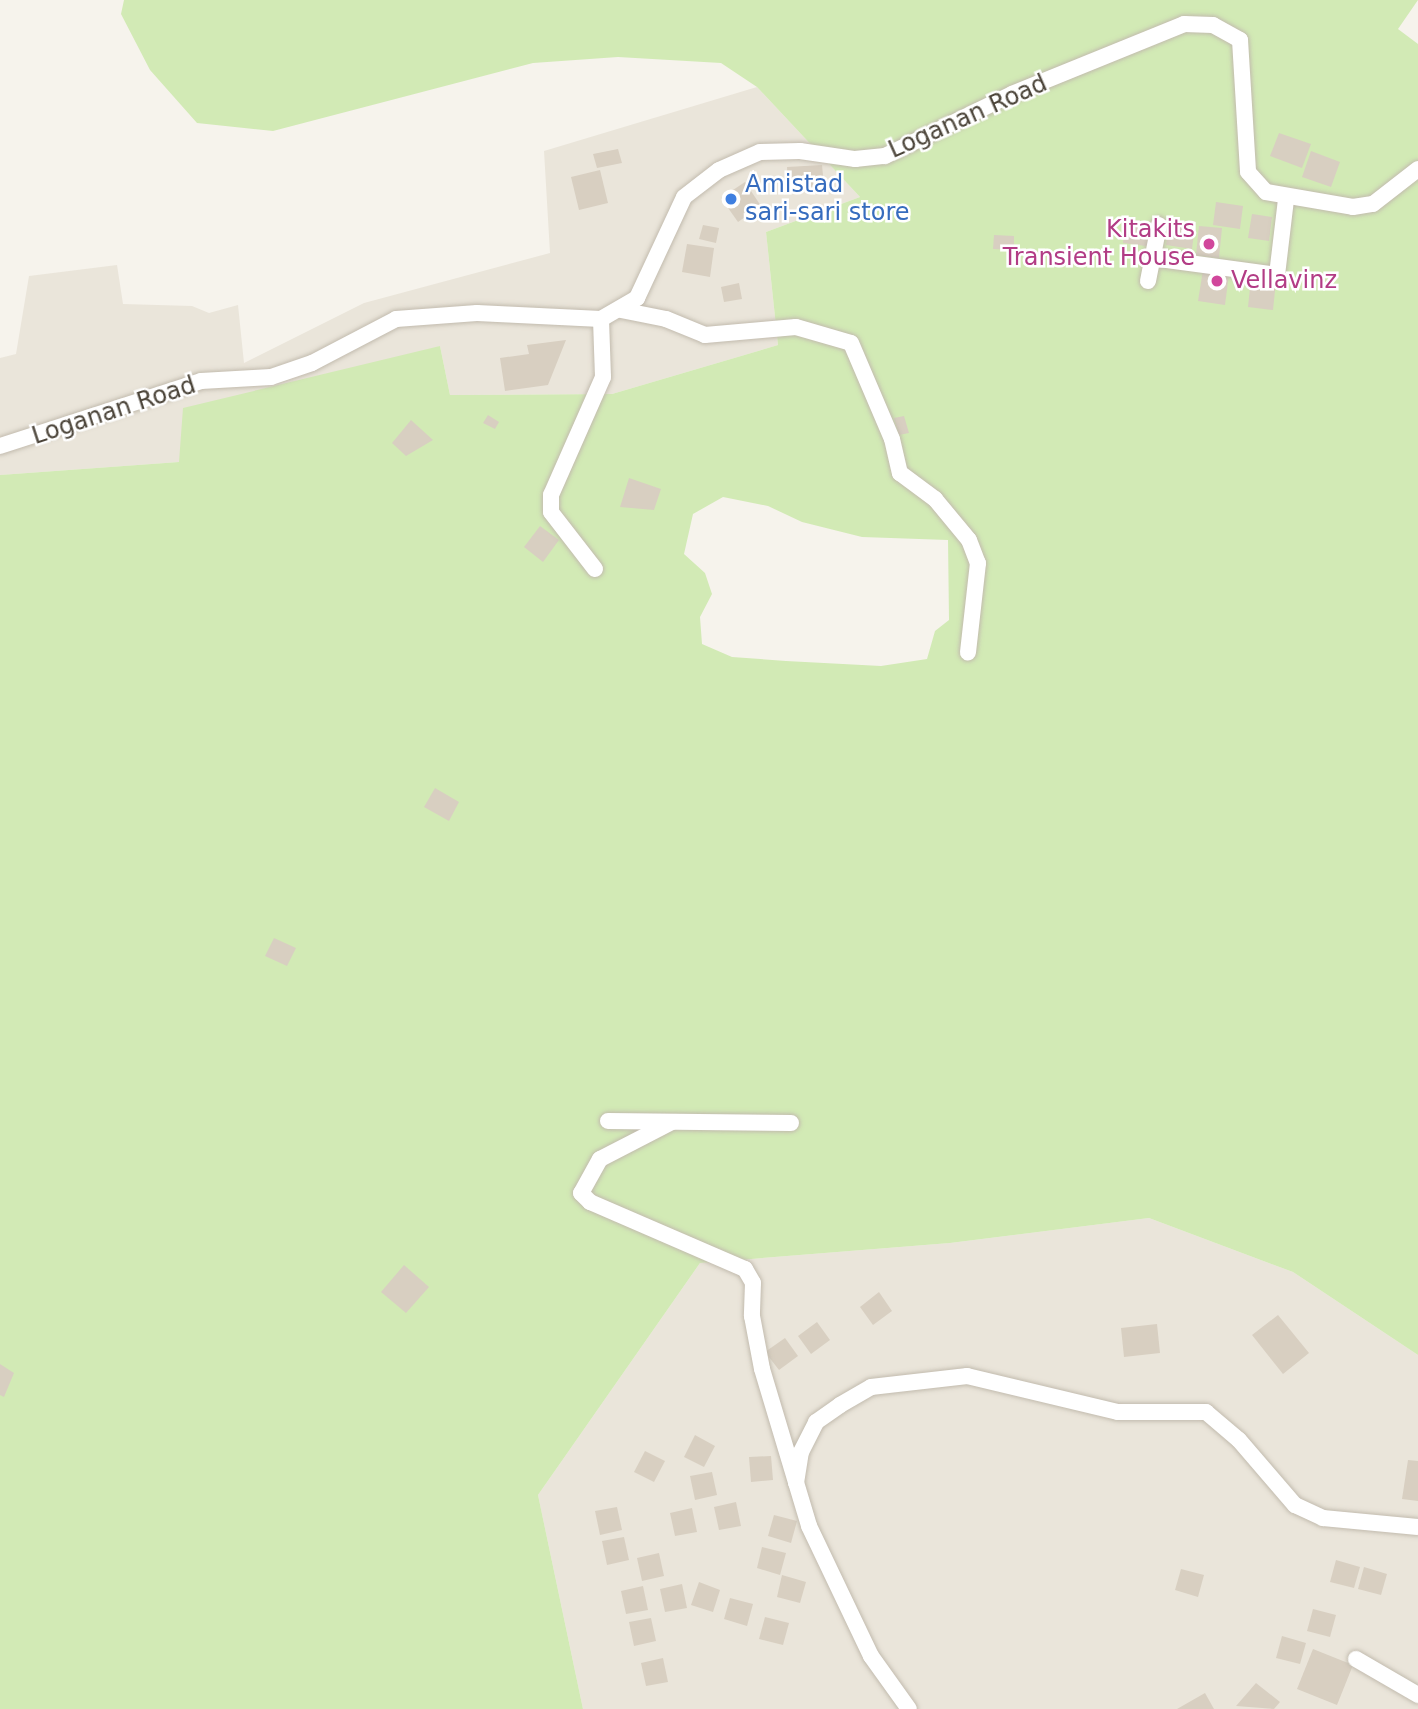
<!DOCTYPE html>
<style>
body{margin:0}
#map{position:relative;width:1418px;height:1709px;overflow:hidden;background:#f6f3ec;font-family:"DejaVu Sans",sans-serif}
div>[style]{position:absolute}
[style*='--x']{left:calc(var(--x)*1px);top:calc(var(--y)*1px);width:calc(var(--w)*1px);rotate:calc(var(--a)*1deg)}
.residential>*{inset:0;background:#eae5da}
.green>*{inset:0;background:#d2eab5}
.building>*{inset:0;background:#d8cfc1}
.roads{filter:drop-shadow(0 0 2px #c2bbae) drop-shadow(0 0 2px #c2bbae)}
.street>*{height:16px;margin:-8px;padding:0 8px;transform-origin:8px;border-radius:8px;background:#fff}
.dots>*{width:19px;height:19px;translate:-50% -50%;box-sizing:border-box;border:4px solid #fff;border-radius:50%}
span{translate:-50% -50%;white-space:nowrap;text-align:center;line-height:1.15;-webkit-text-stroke:5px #fff;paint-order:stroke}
.street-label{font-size:24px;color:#4b4439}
.shop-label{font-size:24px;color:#366cbe}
.left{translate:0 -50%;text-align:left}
.hotel-label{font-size:24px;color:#b23c85}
.right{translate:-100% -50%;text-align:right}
</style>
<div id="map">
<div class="residential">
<i style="clip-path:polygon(757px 87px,860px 197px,766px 232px,778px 345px,612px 394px,450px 395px,440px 346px,179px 462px,0 475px,0 358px,16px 354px,29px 276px,117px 265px,123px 304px,192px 306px,209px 313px,238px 305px,244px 363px,364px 303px,550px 253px,544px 151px)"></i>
<i style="clip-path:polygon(1149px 1218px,1293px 1272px,1418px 1355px,1418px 1709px,583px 1709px,538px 1495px,700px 1263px,950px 1243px)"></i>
</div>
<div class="green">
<i style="clip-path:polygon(evenodd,124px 0,1418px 0,1398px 29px,1418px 44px,1418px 1355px,1293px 1272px,1149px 1218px,950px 1243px,700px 1263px,538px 1495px,583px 1709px,0 1709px,0 475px,179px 462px,183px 408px,440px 346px,450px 395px,612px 394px,778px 345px,766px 232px,860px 197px,757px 87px,721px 63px,618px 57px,533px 63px,273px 131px,197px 123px,150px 70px,121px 14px,124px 0,723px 497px,768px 506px,802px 522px,862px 537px,948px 540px,949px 620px,935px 631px,927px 659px,881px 666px,786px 661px,732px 657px,702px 644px,700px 617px,712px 594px,705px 573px,684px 554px,693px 514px,723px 497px)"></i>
</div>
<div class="building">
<i style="clip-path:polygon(1279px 133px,1311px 144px,1302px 168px,1270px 156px)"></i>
<i style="clip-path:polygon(618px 149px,622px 163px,597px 168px,593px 154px)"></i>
<i style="clip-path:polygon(1311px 151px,1340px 162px,1331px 187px,1302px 177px)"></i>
<i style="clip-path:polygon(822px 165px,824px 186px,788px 188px,787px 167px)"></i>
<i style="clip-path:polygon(600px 170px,608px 203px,579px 210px,571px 177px)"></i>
<i style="clip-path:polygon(745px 182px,761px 206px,738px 222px,721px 198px)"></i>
<i style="clip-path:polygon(1216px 202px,1243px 206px,1240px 229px,1213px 225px)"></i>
<i style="clip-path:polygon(1252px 214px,1272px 217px,1269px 241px,1248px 238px)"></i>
<i style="clip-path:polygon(1126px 219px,1156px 223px,1153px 247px,1123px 243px)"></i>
<i style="clip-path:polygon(1169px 221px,1195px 225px,1192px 249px,1166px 245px)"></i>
<i style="clip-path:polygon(703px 225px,719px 228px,716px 243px,699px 239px)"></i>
<i style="clip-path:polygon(1199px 226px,1222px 228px,1219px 258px,1196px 255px)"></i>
<i style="clip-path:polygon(994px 235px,1014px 236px,1014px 250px,993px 249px)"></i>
<i style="clip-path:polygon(687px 244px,714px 248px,710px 277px,682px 272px)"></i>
<i style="clip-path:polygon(1203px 270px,1229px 274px,1225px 305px,1198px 301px)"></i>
<i style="clip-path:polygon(1251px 278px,1276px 281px,1273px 310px,1248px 307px)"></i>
<i style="clip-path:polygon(739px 283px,742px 299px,724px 302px,721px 287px)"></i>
<i style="clip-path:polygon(566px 340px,548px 385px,505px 391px,500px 358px,529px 354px,527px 345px)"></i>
<i style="clip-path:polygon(488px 415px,499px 422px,495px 429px,483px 423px)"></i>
<i style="clip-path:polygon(904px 416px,909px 433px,899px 435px,894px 418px)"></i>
<i style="clip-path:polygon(411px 420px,433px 440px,406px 456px,392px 443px)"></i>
<i style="clip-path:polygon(629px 478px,661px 489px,654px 510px,620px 507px)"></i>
<i style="clip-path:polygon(540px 526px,559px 540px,543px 562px,524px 547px)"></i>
<i style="clip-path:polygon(435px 788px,459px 802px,449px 821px,424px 807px)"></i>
<i style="clip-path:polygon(274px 938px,296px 948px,287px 966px,265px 956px)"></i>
<i style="clip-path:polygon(404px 1265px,429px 1287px,406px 1313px,381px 1292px)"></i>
<i style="clip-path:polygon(879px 1292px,892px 1311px,873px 1325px,860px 1307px)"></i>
<i style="clip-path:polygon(1278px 1315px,1309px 1353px,1283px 1374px,1252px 1335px)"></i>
<i style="clip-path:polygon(817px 1322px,830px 1340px,811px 1354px,798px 1336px)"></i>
<i style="clip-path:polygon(1157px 1324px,1160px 1353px,1124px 1357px,1121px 1328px)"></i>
<i style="clip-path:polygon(785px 1338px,798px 1356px,779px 1370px,765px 1352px)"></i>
<i style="clip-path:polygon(0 1364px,14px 1373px,4px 1397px,0 1395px)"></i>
<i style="clip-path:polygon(695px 1435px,715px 1446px,704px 1467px,684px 1457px)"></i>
<i style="clip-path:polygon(645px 1451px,665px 1461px,654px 1482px,634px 1472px)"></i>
<i style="clip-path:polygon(771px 1456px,773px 1480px,751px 1482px,749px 1457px)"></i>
<i style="clip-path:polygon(1408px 1460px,1418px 1461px,1418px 1501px,1402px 1499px)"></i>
<i style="clip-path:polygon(712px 1472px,717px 1495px,695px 1500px,690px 1476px)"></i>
<i style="clip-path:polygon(736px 1502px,741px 1526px,719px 1530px,714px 1507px)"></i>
<i style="clip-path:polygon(617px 1507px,622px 1530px,600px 1535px,595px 1511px)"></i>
<i style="clip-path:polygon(692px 1508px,697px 1532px,675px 1536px,670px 1513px)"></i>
<i style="clip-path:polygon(774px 1515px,797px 1521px,791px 1543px,768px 1536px)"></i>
<i style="clip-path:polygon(624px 1537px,629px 1560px,607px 1565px,602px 1541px)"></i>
<i style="clip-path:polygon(762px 1547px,786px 1553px,780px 1575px,757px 1568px)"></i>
<i style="clip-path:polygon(659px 1553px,664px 1576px,642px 1581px,637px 1558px)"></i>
<i style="clip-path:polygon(1336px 1560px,1360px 1567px,1354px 1588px,1330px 1582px)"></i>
<i style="clip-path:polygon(1364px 1567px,1387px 1574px,1381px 1595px,1358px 1589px)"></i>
<i style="clip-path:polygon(1181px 1569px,1204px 1575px,1198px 1597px,1175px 1590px)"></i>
<i style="clip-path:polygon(782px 1575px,806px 1582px,800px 1603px,777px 1597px)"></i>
<i style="clip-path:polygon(699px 1582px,720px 1590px,713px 1612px,691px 1605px)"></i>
<i style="clip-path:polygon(682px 1584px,687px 1608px,665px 1612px,660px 1589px)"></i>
<i style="clip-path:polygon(643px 1586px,648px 1610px,626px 1614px,621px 1591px)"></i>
<i style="clip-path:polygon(730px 1598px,753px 1604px,747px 1626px,724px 1619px)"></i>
<i style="clip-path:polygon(1313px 1609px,1336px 1615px,1330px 1637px,1307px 1631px)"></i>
<i style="clip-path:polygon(765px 1617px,789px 1623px,783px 1645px,759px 1639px)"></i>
<i style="clip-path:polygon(651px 1618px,656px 1641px,634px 1646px,629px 1622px)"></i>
<i style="clip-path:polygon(1282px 1636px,1306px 1643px,1300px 1664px,1276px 1658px)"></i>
<i style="clip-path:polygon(1313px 1649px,1353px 1665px,1337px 1705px,1297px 1689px)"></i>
<i style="clip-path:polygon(663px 1658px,668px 1682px,646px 1686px,641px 1663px)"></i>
<i style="clip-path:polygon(1256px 1683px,1280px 1702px,1274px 1709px,1236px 1706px)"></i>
<i style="clip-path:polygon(1205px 1693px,1214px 1709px,1177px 1709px)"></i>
</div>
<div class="roads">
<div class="street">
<i style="--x:1152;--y:258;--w:126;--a:7.7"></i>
<i style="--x:1277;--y:275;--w:77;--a:-83.2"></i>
<i style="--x:1148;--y:281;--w:57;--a:-78.9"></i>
<i style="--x:621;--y:310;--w:46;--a:11.3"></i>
<i style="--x:666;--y:319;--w:42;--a:22.3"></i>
<i style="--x:705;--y:335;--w:91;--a:-5"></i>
<i style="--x:796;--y:327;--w:57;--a:16.2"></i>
<i style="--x:851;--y:343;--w:104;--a:66.9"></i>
<i style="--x:892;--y:439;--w:35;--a:77"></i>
<i style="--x:900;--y:473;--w:44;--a:36.6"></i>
<i style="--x:935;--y:499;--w:53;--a:50.3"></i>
<i style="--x:969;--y:540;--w:25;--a:69"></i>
<i style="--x:978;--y:563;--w:90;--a:96.4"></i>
<i style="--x:0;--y:446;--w:211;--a:-17.9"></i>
<i style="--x:201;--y:381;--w:70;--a:-3.3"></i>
<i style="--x:271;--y:377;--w:43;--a:-18.9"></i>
<i style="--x:312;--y:363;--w:95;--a:-27.6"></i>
<i style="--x:396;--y:319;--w:81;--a:-4.2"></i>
<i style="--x:477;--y:313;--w:124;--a:2.8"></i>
<i style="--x:601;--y:319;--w:42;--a:-30.3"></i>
<i style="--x:637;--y:298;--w:111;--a:-65"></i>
<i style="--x:684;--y:197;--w:44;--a:-37.6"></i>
<i style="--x:719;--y:170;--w:45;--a:-23.7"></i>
<i style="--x:760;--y:152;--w:40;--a:-1.4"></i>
<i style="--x:800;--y:151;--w:56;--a:8.3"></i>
<i style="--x:855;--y:159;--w:30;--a:-6"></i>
<i style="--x:885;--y:156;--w:141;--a:-26"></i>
<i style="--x:1012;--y:94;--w:186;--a:-22.1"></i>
<i style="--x:1184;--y:24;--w:29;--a:2"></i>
<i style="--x:1213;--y:25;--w:31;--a:29"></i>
<i style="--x:1240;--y:40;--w:132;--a:86.5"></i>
<i style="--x:1248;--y:172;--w:27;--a:48"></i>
<i style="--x:1266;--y:192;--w:88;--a:9.8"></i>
<i style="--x:1353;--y:207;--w:20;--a:-9"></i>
<i style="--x:1373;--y:204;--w:57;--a:-37.9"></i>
<i style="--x:595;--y:569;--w:72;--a:-127.7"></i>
<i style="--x:551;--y:512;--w:17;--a:-90"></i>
<i style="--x:551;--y:495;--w:129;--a:-66.2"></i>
<i style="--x:603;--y:377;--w:58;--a:-92"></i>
<i style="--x:608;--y:1121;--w:183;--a:0.6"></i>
<i style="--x:672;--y:1122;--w:81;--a:152.8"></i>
<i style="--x:600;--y:1159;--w:39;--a:119"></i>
<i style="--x:581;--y:1193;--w:13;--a:45"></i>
<i style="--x:590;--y:1202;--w:169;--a:23.4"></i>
<i style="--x:745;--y:1269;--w:16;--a:60"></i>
<i style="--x:753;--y:1283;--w:33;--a:92"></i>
<i style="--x:752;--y:1316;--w:54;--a:79.3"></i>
<i style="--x:762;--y:1369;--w:164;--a:73.3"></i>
<i style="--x:809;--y:1526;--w:144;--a:64.5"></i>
<i style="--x:871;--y:1656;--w:65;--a:54.4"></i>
<i style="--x:796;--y:1483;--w:31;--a:-81"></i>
<i style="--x:801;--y:1452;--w:34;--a:-63"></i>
<i style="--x:816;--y:1422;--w:29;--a:-35"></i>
<i style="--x:840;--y:1405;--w:36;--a:-30"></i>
<i style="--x:871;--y:1387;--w:97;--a:-6.5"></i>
<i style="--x:967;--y:1376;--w:155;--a:13.4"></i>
<i style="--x:1118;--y:1412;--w:88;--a:0"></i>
<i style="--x:1206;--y:1412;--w:43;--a:40.3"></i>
<i style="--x:1239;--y:1440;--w:86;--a:49.3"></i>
<i style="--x:1295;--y:1505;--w:31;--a:25"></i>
<i style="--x:1323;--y:1518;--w:95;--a:5.4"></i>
<i style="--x:1356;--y:1659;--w:72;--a:30.1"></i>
</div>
</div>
<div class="dots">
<i style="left:731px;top:199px;background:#3f7fe0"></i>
<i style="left:1209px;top:244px;background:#d1479c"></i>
<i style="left:1217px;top:281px;background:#d1479c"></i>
</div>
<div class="street-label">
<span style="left:968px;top:117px;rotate:-24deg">Loganan Road</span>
<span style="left:114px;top:411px;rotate:-18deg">Loganan Road</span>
</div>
<div class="shop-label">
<span class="left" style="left:745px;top:199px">Amistad<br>sari-sari store</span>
</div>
<div class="hotel-label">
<span class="right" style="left:1195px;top:244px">Kitakits<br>Transient House</span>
<span class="left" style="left:1231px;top:281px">Vellavinz</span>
</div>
</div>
